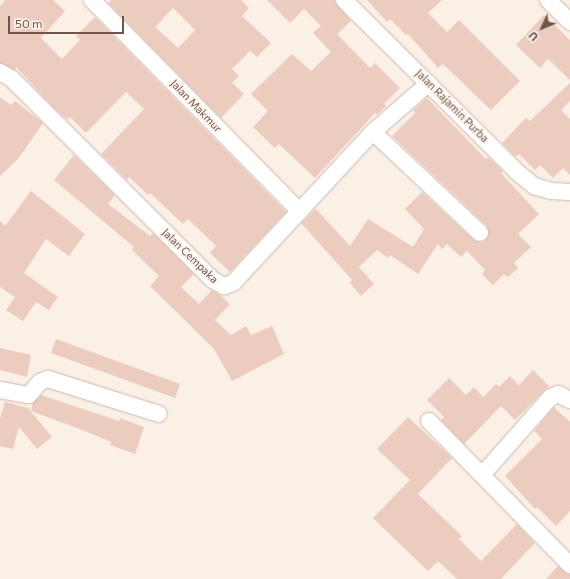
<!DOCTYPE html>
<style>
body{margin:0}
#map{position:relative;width:570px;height:579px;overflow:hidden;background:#faf0e6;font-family:Commissioner,sans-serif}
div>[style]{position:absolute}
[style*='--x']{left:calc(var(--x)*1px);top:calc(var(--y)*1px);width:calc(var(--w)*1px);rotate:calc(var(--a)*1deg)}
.building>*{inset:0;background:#edccc0}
.roads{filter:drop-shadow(0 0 1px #cdb9b0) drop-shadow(0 0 1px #cdb9b0)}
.street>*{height:16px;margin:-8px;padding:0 8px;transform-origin:8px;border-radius:8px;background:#fff}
span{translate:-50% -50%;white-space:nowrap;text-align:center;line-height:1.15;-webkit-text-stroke:3.5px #fdf4eb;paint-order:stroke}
.street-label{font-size:11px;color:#71554d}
.north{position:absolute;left:522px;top:8px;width:40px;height:40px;-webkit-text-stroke:3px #fdf4eb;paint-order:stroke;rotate:226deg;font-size:11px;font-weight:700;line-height:16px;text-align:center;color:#71554d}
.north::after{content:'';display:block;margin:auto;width:14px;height:18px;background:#71554d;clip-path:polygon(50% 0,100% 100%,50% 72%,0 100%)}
.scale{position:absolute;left:8px;top:16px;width:116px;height:18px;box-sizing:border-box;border:2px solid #71554d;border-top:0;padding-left:5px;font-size:12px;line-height:14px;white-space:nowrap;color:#71554d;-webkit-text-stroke:3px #fdf4eb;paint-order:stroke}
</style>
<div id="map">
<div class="building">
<i style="clip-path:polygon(5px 0,53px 0,65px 11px,41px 38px,62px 59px,80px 40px,76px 36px,95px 17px,286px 212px,230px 272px,210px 253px,216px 246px,188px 219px,183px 224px,150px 193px,148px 195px,129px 177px,127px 180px,101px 154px,144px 109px,126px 92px,86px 133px,70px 117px,68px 120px,54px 108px,16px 67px,15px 70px,0 63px,0 6px)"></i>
<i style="clip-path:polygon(evenodd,111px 0,241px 0,249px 8px,242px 16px,271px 43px,257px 57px,250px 51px,232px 69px,239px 76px,232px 83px,244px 94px,221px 118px,108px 3px,111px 0,173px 8px,195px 30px,178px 48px,155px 27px,173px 8px)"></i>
<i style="clip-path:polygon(267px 0,334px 0,351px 21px,337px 34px,370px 68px,375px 63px,400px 88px,384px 104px,386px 106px,377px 115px,375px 113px,315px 178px,279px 144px,275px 148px,253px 127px,268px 111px,251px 94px,292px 54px,311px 71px,331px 52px,313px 33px,321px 26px,304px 9px,290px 23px)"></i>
<i style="clip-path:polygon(367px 0,442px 0,428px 13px,447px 32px,459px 20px,520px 81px,491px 110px,443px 64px,438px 68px,408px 34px,406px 35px,390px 19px,387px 22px)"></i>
<i style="clip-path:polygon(544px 15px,570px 40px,570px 80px,548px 59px,540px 68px,516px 45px)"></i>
<i style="clip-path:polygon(570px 83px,570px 101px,561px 110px,570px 119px,570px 175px,563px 168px,553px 178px,540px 165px,535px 170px,519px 154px,516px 157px,502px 143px,526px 118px,530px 121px)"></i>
<i style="clip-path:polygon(0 97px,11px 105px,15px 101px,43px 123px,18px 159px,0 176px)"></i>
<i style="clip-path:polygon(427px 98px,486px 159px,488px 157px,503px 171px,501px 173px,539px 214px,518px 234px,531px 247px,514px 263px,518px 268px,508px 277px,504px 274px,493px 285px,482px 274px,485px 270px,467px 251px,461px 257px,447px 244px,442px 249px,438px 244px,418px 274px,390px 255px,388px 258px,377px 250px,359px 267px,374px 284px,361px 296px,350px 283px,352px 280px,301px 223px,316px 209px,350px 246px,368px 219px,413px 247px,424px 229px,405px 209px,422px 192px,474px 240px,483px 242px,489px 236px,487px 226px,392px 136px,415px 113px,413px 110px)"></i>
<i style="clip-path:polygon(74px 155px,115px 195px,108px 204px,150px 236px,153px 233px,194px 274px,181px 287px,199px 304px,212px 290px,220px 295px,230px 304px,215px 320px,231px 335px,246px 326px,251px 335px,272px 326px,284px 354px,232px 381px,214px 349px,150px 286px,159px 276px,132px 250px,134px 247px,54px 180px)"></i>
<i style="clip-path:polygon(31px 191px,85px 234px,69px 256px,46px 239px,24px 273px,58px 297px,49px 310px,36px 302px,23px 321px,6px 310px,15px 297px,0 287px,0 221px,5px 226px)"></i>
<i style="clip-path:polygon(56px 339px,180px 384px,175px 398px,51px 353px)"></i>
<i style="clip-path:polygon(0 348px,31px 355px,27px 377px,0 370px)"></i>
<i style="clip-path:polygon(533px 370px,549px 386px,515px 420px,501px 406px,464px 444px,441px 420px,444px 417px,427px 400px,449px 378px,466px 395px,474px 387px,483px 397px,496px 384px,499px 387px,510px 376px,519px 385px)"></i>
<i style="clip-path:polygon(41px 395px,119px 421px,120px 418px,144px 427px,135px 454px,110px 445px,111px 442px,85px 431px,31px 411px,33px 403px)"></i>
<i style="clip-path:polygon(5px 402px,28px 408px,52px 437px,37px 449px,19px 427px,13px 449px,0 446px,0 418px)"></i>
<i style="clip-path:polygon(554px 407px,570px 422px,570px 511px,556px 526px,537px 507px,535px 509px,505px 476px,542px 439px,534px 431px)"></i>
<i style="clip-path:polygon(408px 417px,452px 458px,418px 494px,462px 536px,459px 539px,481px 561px,517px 524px,535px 543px,501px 579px,457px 579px,438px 561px,428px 571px,373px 518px,410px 480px,377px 449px)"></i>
<i style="clip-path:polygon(558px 566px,570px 575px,570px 579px,546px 579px)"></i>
</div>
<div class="roads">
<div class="street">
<i style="--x:92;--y:0;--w:296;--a:45.5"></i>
<i style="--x:344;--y:0;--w:244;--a:44.8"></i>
<i style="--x:517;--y:172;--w:22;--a:39"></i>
<i style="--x:534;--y:186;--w:18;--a:16"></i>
<i style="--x:551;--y:191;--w:19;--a:3"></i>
<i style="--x:548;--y:0;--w:31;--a:45"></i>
<i style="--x:0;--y:72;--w:14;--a:30"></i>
<i style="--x:12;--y:79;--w:284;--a:45"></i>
<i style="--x:213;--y:280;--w:13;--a:29"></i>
<i style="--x:224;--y:286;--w:9;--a:-18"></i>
<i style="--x:233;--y:283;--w:206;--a:-47.2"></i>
<i style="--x:373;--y:132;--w:74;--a:-41.2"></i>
<i style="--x:373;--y:132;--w:147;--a:43.3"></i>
<i style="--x:0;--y:390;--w:29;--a:10"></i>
<i style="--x:29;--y:395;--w:17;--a:-50"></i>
<i style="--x:40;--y:382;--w:9;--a:-21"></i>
<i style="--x:48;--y:379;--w:116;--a:17.5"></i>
<i style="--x:429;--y:421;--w:202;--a:45.6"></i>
<i style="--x:482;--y:475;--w:103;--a:-48.6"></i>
<i style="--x:550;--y:398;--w:9;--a:-27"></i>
<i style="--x:558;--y:394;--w:13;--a:27"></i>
</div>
</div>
<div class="street-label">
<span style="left:196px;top:106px;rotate:46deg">Jalan Makmur</span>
<span style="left:452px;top:106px;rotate:45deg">Jalan Rajamin Purba</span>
<span style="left:190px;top:256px;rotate:44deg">Jalan Cempaka</span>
</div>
<div class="north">U</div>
<div class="scale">50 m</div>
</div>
